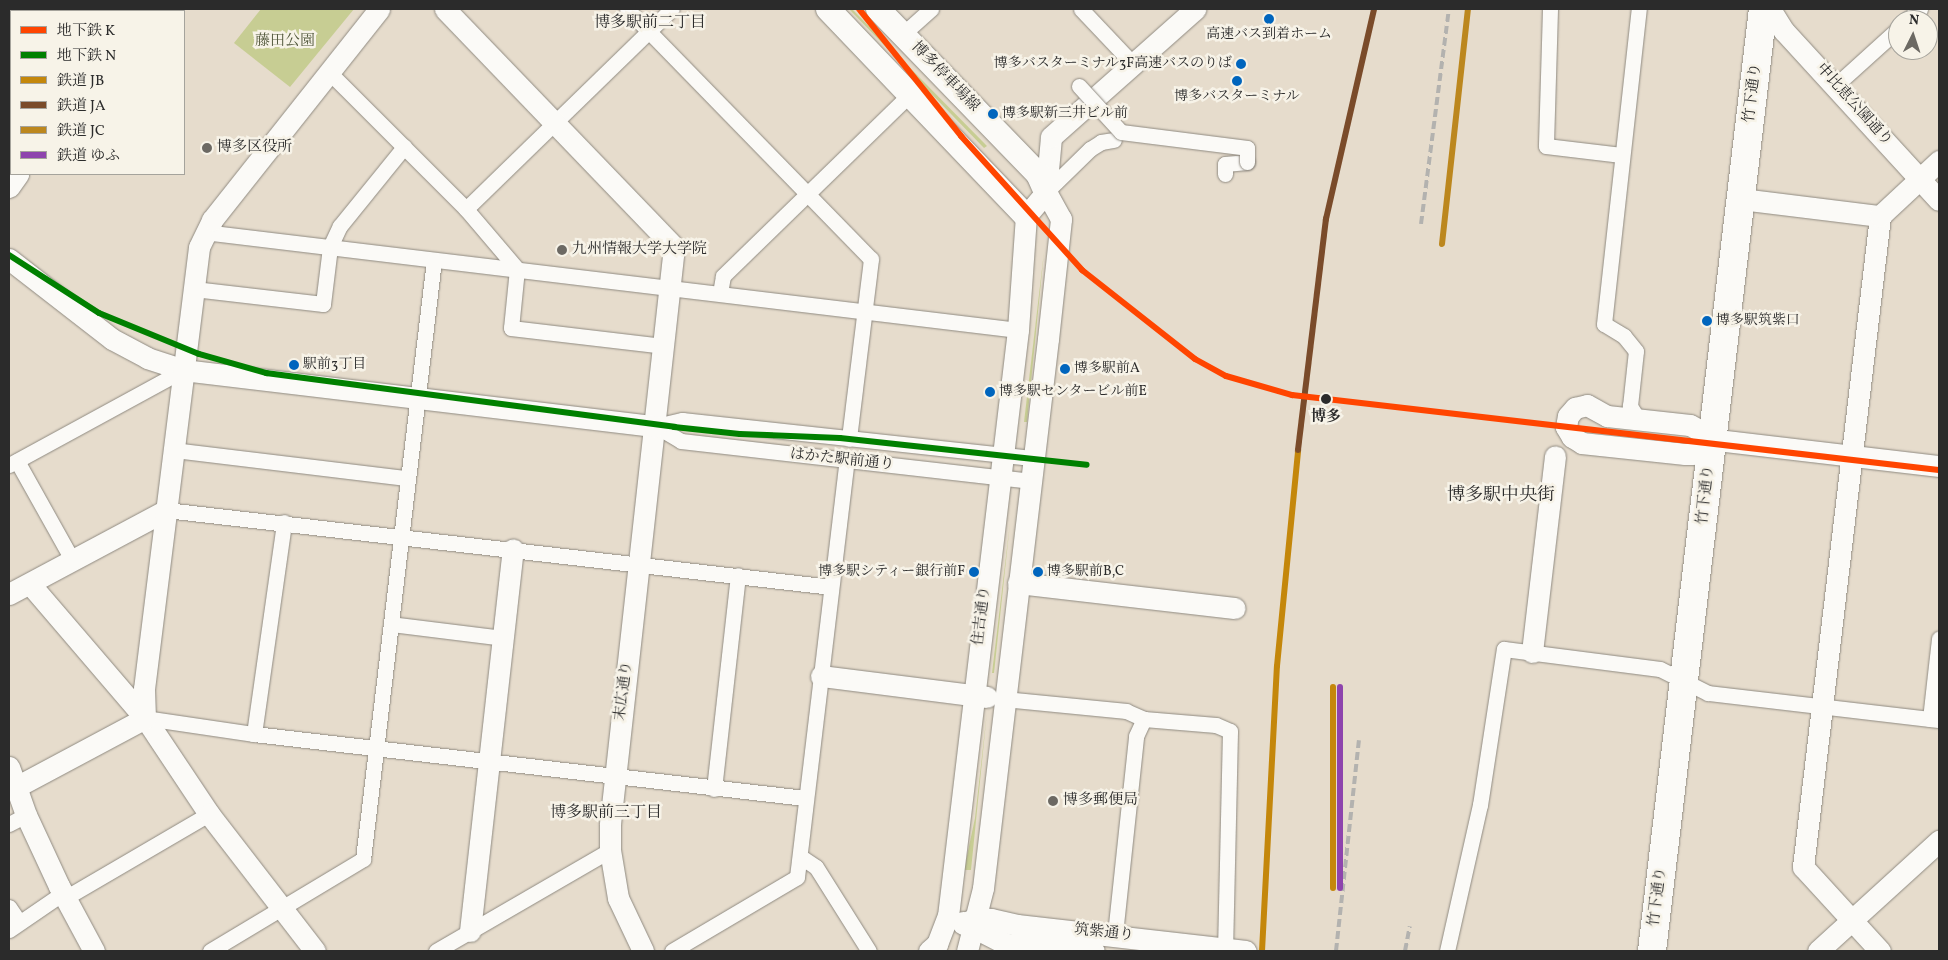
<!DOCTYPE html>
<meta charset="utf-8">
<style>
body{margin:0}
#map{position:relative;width:1948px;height:960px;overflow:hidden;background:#e6dccc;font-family:Vollkorn,"Noto Serif JP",serif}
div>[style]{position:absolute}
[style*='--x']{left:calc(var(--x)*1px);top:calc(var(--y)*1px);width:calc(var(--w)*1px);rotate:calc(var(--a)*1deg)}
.green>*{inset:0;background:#c7cd93}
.roads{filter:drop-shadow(0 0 1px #8f8a81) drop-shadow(0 0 1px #8f8a81)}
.street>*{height:15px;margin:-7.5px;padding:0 7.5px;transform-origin:7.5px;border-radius:7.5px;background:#fbfaf7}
.secondary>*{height:21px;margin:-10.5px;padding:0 10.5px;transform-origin:10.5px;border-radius:10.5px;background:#fbfaf7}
.primary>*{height:24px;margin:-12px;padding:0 12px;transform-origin:12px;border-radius:12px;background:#fbfaf7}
.highway>*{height:28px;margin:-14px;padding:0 14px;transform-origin:14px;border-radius:14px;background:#fbfaf7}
.rail>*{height:4px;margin-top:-2px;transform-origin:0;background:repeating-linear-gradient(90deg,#b3b2af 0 8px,transparent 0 12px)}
.bridges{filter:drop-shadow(0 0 1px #8f8a81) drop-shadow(0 0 1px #8f8a81)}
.street-bridge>*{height:15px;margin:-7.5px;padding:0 7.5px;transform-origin:7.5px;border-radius:7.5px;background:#fbfaf7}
.rail-1>*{height:6px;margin:-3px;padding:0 3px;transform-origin:3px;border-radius:3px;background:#c4870b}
.rail-2>*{height:6px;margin:-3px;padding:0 3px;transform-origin:3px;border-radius:3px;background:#7a4b2a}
.rail-3>*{height:6px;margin:-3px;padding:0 3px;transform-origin:3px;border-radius:3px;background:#bc871e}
.rail-4>*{height:6px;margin:-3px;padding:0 3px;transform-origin:3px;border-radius:3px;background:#8e44ad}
.metro-1>*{height:6px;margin:-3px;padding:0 3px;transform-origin:3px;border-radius:3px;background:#ff4500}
.metro-2>*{height:6px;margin:-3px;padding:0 3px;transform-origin:3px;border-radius:3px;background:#008000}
.dots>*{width:14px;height:14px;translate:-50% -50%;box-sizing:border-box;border:2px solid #f7f3e8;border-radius:50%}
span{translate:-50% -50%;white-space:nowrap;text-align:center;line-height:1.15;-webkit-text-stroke:5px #f7f3e8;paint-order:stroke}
.bus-label{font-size:14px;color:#2b2b2b}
.right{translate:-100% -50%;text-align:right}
.left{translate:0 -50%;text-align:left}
.park-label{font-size:15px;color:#52583c}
.street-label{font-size:15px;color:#2b2b2b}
.poi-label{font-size:15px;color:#2b2b2b}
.stop-label{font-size:15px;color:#2b2b2b;font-weight:700}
.neighbourhood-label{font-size:16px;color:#2b2b2b}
.quarter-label{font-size:18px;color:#2b2b2b}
.frame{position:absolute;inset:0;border:10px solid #2b2b2b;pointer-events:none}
.legend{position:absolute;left:10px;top:10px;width:175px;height:165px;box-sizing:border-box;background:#f7f3e8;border:1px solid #a5a39c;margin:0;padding:6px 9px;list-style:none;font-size:15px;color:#2b2b2b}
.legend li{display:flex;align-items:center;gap:10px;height:25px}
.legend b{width:25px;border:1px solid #a5a39c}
.north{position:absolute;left:1888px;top:10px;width:50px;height:50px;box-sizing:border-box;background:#f7f3e8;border:1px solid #a5a39c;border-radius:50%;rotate:4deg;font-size:14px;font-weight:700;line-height:20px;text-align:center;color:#2b2b2b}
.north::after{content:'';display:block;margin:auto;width:18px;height:22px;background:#6c6963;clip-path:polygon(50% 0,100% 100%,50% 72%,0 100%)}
</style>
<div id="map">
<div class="green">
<i style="clip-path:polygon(9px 9px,82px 9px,11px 11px,9px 72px)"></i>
<i style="clip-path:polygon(261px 9px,354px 9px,290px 87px,234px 43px)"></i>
<i style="clip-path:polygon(849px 9px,852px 9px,987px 146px,984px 148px)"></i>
<i style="clip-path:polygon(1044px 252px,1027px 422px,1024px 422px)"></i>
<i style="clip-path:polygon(1010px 523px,994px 673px,992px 673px)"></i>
<i style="clip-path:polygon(987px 712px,971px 870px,964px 870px,975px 818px)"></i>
</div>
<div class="roads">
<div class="street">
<i style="--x:627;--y:9;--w:349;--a:45.7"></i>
<i style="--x:871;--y:259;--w:181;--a:97"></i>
<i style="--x:1081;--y:9;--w:76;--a:46.6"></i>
<i style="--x:1550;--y:9;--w:137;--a:91.7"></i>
<i style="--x:1546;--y:146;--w:76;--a:6.8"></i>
<i style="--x:1907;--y:20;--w:17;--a:-40"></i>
<i style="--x:903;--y:34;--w:38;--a:-42"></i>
<i style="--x:330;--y:73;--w:192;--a:45"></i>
<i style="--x:466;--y:209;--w:79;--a:49.6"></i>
<i style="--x:517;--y:269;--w:59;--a:95.8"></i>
<i style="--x:511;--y:328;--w:155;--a:6.7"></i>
<i style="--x:1836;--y:85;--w:84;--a:-42.1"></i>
<i style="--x:9;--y:122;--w:2;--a:-27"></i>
<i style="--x:1225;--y:174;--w:10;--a:-90"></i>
<i style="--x:1225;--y:164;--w:22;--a:-5"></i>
<i style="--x:1046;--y:192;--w:62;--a:-44.3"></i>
<i style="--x:1090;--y:149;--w:13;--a:-32"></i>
<i style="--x:1101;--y:142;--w:13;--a:-9"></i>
<i style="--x:466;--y:209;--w:287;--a:-44.2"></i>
<i style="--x:204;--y:232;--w:820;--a:6.86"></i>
<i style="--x:194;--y:289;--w:130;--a:6.6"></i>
<i style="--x:323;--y:304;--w:57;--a:-83"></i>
<i style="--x:330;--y:247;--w:23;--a:-65"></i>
<i style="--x:340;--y:226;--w:102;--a:-51"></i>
<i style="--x:720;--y:293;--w:17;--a:-80"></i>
<i style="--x:723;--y:276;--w:262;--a:-44.2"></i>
<i style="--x:1639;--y:420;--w:17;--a:-123"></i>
<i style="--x:1630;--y:406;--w:55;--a:-83.8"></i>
<i style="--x:1636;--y:351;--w:19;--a:-129"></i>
<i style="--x:1624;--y:336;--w:23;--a:-149"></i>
<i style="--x:1604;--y:324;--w:317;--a:-83.7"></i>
<i style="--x:656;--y:426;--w:29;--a:31"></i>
<i style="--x:681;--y:441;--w:353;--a:6.5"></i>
<i style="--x:656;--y:426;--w:27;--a:-13"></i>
<i style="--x:682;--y:420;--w:354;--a:6.2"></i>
<i style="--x:174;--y:450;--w:235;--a:6.9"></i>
<i style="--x:17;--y:461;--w:115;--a:60.8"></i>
<i style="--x:9;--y:465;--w:198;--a:-28.6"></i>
<i style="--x:166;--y:510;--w:669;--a:6.6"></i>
<i style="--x:391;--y:624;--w:113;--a:7.1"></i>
<i style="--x:1004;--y:699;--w:123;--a:5.6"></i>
<i style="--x:1126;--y:711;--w:20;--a:24"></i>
<i style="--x:1144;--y:719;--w:72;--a:4.8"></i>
<i style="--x:1216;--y:725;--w:15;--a:23"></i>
<i style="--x:1230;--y:731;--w:218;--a:91.3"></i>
<i style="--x:145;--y:718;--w:110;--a:8.4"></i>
<i style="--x:254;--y:734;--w:555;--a:6.63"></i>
<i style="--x:1930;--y:719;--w:81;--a:-83.6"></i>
<i style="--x:254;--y:734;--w:214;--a:-81.9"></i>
<i style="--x:714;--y:789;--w:215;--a:-83.6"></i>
<i style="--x:9;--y:824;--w:19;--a:-28"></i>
<i style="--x:801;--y:857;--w:18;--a:34"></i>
<i style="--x:816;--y:867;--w:99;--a:57.8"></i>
<i style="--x:65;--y:898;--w:167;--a:-30.3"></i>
<i style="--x:9;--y:907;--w:18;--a:56"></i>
<i style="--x:9;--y:930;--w:65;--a:-34.4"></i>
<i style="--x:1115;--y:934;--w:199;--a:-83.9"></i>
<i style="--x:1136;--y:736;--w:19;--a:-65"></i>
<i style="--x:210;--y:951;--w:179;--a:-31"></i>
<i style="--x:363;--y:859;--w:603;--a:-83.24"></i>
<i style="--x:436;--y:951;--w:201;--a:-30.1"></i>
<i style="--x:672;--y:951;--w:145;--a:-30.6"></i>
<i style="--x:797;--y:877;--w:421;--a:-83.2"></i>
<i style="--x:1447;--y:951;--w:150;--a:-77.3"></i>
<i style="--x:1480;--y:805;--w:158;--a:-81.3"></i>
<i style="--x:1504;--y:649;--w:157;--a:7.3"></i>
<i style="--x:1660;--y:669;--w:54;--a:26.6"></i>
<i style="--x:1708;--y:693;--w:233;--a:6.7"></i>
</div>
<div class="secondary">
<i style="--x:445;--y:9;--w:330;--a:46.1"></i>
<i style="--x:674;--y:247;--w:581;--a:96.33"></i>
<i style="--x:610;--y:824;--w:26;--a:90"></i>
<i style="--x:610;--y:850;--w:49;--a:80.5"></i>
<i style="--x:618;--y:898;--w:59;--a:64.7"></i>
<i style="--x:1770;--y:9;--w:26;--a:58"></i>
<i style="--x:1784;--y:31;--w:229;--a:47.5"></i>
<i style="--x:134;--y:11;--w:3;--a:-45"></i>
<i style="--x:9;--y:187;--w:16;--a:-55"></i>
<i style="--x:1741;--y:199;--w:140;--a:7"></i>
<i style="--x:9;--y:259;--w:130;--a:37.8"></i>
<i style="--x:112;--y:339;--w:40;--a:28"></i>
<i style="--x:147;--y:358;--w:38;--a:18"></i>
<i style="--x:183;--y:370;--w:476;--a:6.8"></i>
<i style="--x:1711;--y:439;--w:23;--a:140"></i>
<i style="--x:1693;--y:454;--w:8;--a:180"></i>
<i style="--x:1685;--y:454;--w:104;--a:-173.9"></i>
<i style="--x:1582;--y:443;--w:12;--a:-149"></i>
<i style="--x:1572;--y:437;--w:12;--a:-121"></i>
<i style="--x:1566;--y:427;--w:11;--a:-80"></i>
<i style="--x:1568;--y:416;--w:11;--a:-49"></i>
<i style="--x:1575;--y:408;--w:12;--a:-14"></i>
<i style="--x:1587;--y:405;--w:23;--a:29"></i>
<i style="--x:1607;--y:416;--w:83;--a:6.2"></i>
<i style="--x:1690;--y:425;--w:31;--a:29"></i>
<i style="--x:1717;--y:440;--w:224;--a:6.7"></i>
<i style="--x:1018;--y:583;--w:218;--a:6.6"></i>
<i style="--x:30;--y:584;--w:177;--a:49.4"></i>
<i style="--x:145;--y:718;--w:115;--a:56.3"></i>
<i style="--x:209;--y:814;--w:173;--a:52.3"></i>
<i style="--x:9;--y:594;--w:178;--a:-28.1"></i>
<i style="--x:1532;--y:652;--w:197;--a:-83.3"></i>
<i style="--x:821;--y:676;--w:167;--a:7.2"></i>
<i style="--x:9;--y:767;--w:51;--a:70.5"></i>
<i style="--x:26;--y:815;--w:78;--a:65.1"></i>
<i style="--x:59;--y:886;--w:74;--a:61.7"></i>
<i style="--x:16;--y:787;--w:146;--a:-28.1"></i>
<i style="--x:145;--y:718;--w:29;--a:-92"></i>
<i style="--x:144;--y:689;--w:445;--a:-82.9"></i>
<i style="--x:199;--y:247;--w:30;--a:-64"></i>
<i style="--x:212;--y:220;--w:269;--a:-51.6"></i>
<i style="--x:963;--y:922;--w:48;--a:27.1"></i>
<i style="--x:1006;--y:944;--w:88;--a:4.5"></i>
<i style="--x:963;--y:924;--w:14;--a:-25"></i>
<i style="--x:976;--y:918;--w:15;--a:4"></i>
<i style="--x:991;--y:919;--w:27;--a:13"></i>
<i style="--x:1017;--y:925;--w:230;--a:6.5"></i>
<i style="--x:470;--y:931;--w:384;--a:-83.6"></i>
<i style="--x:929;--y:951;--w:11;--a:-41"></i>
<i style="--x:937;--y:944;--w:30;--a:-69"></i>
<i style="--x:948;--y:916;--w:590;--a:-83.19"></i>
<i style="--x:1018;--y:330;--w:114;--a:-86"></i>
<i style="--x:1026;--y:216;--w:31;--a:-50"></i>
<i style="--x:967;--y:951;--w:65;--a:-75.7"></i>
<i style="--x:983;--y:888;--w:553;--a:-83.25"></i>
<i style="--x:1048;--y:339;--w:121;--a:-83.8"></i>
<i style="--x:1061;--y:219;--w:31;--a:-119"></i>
<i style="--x:1046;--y:192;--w:55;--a:-84.8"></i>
<i style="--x:1051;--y:137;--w:193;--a:-41.6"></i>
<i style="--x:1818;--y:951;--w:164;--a:-42.3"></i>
<i style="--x:1880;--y:951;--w:114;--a:-132.5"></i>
<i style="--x:1803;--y:867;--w:656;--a:-83.25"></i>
<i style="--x:1880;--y:216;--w:81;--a:-43"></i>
</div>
<div class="primary">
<i style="--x:828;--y:9;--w:286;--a:46.3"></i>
<i style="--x:878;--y:9;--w:230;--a:45.9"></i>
<i style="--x:1038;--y:174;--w:20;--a:66"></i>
</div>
<div class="highway">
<i style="--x:1652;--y:951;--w:949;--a:-83.28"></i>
</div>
</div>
<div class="rail">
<i style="--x:1421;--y:224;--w:217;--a:-82.6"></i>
<i style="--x:1336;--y:951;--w:212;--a:-83.8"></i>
<i style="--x:1405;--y:951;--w:25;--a:-79"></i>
</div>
<div class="bridges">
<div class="street-bridge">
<i style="--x:1079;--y:86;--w:62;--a:47.6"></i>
<i style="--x:1121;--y:132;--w:127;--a:7.2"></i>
<i style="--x:1247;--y:148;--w:14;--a:90"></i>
</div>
</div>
<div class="rail-1">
<i style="--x:1333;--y:687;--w:201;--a:90"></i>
<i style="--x:1262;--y:951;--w:285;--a:-87"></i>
<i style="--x:1277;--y:666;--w:217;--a:-84.4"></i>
</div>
<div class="rail-2">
<i style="--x:1298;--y:450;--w:233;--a:-83.1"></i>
<i style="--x:1326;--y:219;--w:215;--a:-77.1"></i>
</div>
<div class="rail-3">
<i style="--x:1442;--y:244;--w:236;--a:-83.7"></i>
</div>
<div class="rail-4">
<i style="--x:1340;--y:687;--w:201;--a:90"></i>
</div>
<div class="metro-1">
<i style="--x:859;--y:9;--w:163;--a:51.2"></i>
<i style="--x:961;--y:136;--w:181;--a:47.9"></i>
<i style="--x:1082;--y:270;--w:144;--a:38.2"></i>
<i style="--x:1195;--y:359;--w:35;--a:29"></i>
<i style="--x:1226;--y:376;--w:69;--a:16.1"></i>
<i style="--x:1292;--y:395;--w:651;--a:6.61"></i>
</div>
<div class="metro-2">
<i style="--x:9;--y:255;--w:107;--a:32.8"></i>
<i style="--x:99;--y:313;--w:108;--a:22.3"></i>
<i style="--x:199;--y:354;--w:70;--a:15.8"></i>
<i style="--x:266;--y:373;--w:412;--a:7.5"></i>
<i style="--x:674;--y:427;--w:66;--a:6.1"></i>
<i style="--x:740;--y:434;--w:100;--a:2.3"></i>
<i style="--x:840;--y:438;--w:248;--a:6.2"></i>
</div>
<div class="dots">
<i style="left:1269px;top:19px;background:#0065bd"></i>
<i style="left:1241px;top:64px;background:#0065bd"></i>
<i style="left:1237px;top:81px;background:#0065bd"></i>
<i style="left:993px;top:114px;background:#0065bd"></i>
<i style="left:207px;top:148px;background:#6c6963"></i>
<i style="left:562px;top:250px;background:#6c6963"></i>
<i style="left:1707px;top:321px;background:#0065bd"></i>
<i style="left:294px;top:365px;background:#0065bd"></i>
<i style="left:1065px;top:369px;background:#0065bd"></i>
<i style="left:990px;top:392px;background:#0065bd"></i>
<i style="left:1326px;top:399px;background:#2b2b2b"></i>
<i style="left:974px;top:572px;background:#0065bd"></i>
<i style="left:1038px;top:572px;background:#0065bd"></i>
<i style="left:1053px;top:801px;background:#6c6963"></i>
</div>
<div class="bus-label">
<span style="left:1269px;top:35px">高速バス到着ホーム</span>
<span class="right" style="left:1232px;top:64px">博多バスターミナル3F高速バスのりば</span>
<span style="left:1237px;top:97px">博多バスターミナル</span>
<span class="left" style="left:1002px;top:114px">博多駅新三井ビル前</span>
<span class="left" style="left:1716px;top:321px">博多駅筑紫口</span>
<span class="left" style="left:303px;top:365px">駅前3丁目</span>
<span class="left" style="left:1074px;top:369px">博多駅前A</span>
<span class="left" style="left:999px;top:392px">博多駅センタービル前E</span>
<span class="right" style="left:965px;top:572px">博多駅シティー銀行前F</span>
<span class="left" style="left:1047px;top:572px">博多駅前B,C</span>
</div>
<div class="park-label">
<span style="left:285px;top:42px">藤田公園</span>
</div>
<div class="street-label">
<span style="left:945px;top:77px;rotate:46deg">博多停車場線</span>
<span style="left:1753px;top:93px;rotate:-83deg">竹下通り</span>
<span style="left:1854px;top:105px;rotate:48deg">中比恵公園通り</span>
<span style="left:842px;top:460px;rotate:6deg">はかた駅前通り</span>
<span style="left:1706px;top:495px;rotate:-84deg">竹下通り</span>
<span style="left:982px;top:616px;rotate:-83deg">住吉通り</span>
<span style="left:624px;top:691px;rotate:-83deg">末広通り</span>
<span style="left:1658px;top:897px;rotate:-83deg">竹下通り</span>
<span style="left:1104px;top:933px;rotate:6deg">筑紫通り</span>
</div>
<div class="poi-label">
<span class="left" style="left:217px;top:148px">博多区役所</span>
<span class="left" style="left:572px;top:250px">九州情報大学大学院</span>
<span class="left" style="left:1063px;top:801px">博多郵便局</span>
</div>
<div class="stop-label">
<span style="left:1326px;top:418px">博多</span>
</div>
<div class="neighbourhood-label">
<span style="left:650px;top:23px">博多駅前二丁目</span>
<span style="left:606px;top:813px">博多駅前三丁目</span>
</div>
<div class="quarter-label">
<span style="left:1501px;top:496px">博多駅中央街</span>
</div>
<div class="frame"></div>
<ul class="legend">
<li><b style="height:6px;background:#ff4500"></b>地下鉄 K</li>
<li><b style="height:6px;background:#008000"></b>地下鉄 N</li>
<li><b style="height:6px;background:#c4870b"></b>鉄道 JB</li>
<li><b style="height:6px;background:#7a4b2a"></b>鉄道 JA</li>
<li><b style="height:6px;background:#bc871e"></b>鉄道 JC</li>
<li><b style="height:6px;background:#8e44ad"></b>鉄道 ゆふ</li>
</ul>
<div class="north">N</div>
</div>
